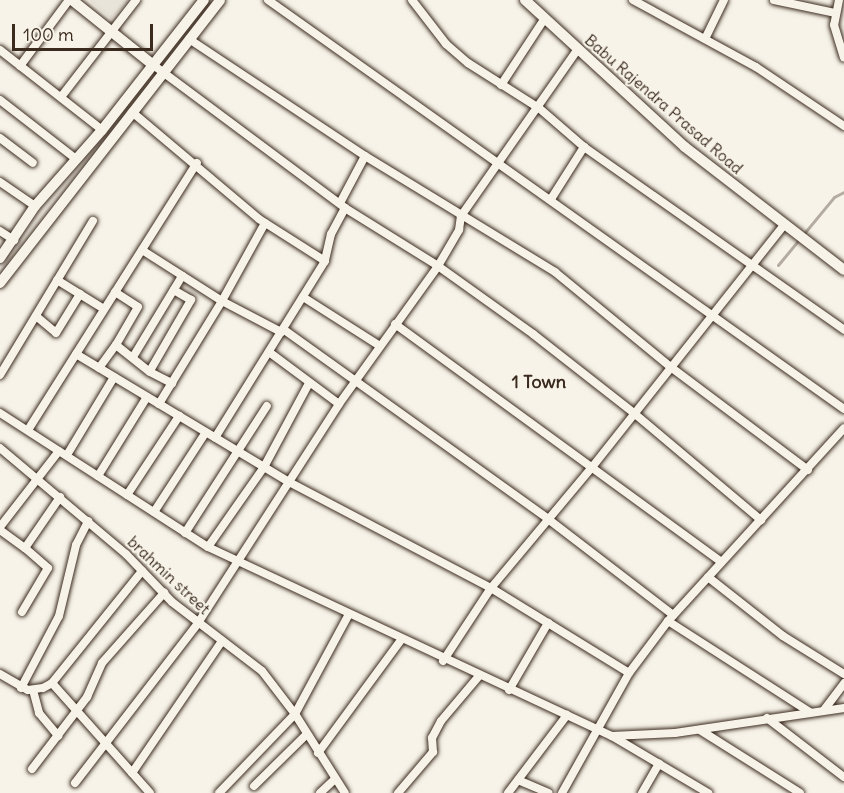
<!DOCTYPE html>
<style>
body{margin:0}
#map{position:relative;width:844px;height:793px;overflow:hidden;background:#f7f3e8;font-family:Delius,sans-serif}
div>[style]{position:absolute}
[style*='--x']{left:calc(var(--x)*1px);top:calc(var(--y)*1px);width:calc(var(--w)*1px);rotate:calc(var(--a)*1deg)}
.built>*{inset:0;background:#e9e4d9}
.stream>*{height:3px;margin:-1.5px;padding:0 1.5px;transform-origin:1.5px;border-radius:1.5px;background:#b4aca0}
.roads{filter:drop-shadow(0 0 2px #3b2a1e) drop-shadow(0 0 2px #3b2a1e)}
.minor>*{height:8px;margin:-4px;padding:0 4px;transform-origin:4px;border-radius:4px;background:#f7f3e8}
.tertiary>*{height:10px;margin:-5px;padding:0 5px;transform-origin:5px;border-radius:5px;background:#f7f3e8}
span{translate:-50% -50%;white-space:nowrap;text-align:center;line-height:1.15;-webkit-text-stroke:4.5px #f7f3e8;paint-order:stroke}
.street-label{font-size:16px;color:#3b2a1e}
.neighbourhood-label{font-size:18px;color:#3b2a1e;font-weight:700}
.scale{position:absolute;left:12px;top:24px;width:141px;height:27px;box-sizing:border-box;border:3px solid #3b2a1e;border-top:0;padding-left:8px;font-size:18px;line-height:21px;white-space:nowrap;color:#3b2a1e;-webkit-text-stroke:4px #f7f3e8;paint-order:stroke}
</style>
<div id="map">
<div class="built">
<i style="clip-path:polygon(89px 0,129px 0,111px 19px)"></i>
</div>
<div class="stream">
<i style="--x:778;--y:265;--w:88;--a:-50.5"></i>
<i style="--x:834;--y:197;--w:11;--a:-27"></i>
</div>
<div class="roads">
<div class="minor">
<i style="--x:268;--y:0;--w:706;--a:35.38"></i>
<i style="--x:412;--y:0;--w:56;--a:52.3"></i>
<i style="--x:446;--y:44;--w:29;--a:41"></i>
<i style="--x:468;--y:63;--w:84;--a:32.4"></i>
<i style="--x:539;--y:108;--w:60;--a:40.9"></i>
<i style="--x:584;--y:147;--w:318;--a:35.1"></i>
<i style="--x:633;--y:0;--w:140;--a:28.6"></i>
<i style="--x:756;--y:67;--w:106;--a:33.8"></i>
<i style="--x:774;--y:0;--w:62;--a:12"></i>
<i style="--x:839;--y:0;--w:25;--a:101"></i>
<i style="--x:834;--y:25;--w:34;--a:73"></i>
<i style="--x:189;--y:39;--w:211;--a:33.6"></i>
<i style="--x:365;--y:156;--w:53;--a:118"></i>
<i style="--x:705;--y:39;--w:43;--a:-64"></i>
<i style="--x:0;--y:50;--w:130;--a:38.1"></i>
<i style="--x:152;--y:64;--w:241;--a:36.7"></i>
<i style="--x:345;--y:208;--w:30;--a:118"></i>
<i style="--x:331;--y:234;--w:28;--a:103"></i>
<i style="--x:325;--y:261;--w:208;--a:121.9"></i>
<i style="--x:20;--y:66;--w:82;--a:-53.4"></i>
<i style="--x:501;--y:85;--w:80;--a:-56.7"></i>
<i style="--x:61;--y:97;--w:123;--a:-52.3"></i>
<i style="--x:0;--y:100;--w:96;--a:37.8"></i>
<i style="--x:132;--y:112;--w:166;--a:40.1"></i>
<i style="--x:259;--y:219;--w:78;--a:32.5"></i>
<i style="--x:0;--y:138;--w:41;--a:37.1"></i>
<i style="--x:365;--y:156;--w:223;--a:31.4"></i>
<i style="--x:555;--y:272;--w:151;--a:39.4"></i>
<i style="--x:672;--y:368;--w:170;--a:36.9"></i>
<i style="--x:0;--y:182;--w:42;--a:34.4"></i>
<i style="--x:551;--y:199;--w:62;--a:-57.6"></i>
<i style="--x:345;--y:208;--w:110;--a:31.9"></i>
<i style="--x:438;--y:266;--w:117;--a:35.6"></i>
<i style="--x:533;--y:334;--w:130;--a:38.1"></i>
<i style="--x:635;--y:414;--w:165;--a:40.1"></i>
<i style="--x:265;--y:223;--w:89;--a:118.9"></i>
<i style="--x:222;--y:301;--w:67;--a:27.7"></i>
<i style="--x:0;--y:231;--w:17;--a:33"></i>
<i style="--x:142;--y:250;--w:95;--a:32.5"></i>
<i style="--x:222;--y:301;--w:121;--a:121.5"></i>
<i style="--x:57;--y:280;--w:55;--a:31.7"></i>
<i style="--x:115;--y:292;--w:27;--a:33"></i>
<i style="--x:138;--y:307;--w:44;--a:120.1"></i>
<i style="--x:116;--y:345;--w:43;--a:38.5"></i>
<i style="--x:150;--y:372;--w:25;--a:27"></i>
<i style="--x:303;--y:297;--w:91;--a:32.5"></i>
<i style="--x:36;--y:316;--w:26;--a:40"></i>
<i style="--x:56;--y:333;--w:46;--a:-58.4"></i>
<i style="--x:395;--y:324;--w:404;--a:36.1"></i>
<i style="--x:283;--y:329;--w:326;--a:35.6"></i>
<i style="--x:548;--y:519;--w:158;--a:37.5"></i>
<i style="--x:269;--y:352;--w:87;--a:36.6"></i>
<i style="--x:76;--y:354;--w:249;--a:31"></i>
<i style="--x:289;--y:482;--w:228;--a:27.7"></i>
<i style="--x:491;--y:588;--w:162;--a:31.6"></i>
<i style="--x:133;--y:357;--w:95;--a:-58.8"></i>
<i style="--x:99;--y:368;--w:29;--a:-54"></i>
<i style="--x:151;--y:369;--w:80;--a:-59.9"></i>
<i style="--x:191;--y:300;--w:20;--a:-150"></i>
<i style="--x:0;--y:375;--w:180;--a:-58.9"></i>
<i style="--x:0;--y:413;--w:247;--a:32.8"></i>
<i style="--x:208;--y:547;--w:446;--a:25.1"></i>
<i style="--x:612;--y:736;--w:112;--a:30.7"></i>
<i style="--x:28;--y:430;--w:316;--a:-57.7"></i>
<i style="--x:0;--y:448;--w:165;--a:40.1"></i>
<i style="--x:126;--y:554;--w:66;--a:46.2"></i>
<i style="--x:172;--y:602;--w:113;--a:37.5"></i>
<i style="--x:262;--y:671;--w:54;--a:52.5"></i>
<i style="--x:295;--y:714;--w:93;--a:57.7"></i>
<i style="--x:67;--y:455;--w:91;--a:-58.9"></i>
<i style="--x:98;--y:476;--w:93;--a:-58.2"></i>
<i style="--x:127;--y:495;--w:95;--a:-56.6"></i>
<i style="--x:154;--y:512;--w:95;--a:-57"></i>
<i style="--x:0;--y:527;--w:96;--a:-52.2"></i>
<i style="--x:0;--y:530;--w:31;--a:36"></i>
<i style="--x:25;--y:548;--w:62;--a:-55.5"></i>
<i style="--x:185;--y:533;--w:151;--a:-57.2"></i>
<i style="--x:208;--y:547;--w:98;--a:-55"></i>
<i style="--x:264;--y:467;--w:95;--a:-61.8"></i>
<i style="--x:708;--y:577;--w:95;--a:38.2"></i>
<i style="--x:783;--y:636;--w:72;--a:31.9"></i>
<i style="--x:22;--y:612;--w:51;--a:-59.4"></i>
<i style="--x:48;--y:568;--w:30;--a:-139"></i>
<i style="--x:668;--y:621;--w:169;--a:32.7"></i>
<i style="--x:443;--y:661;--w:87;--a:-56.7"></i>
<i style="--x:491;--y:588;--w:159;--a:-50.1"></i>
<i style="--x:593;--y:466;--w:309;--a:-51.6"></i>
<i style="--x:0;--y:674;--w:32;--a:30"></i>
<i style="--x:28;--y:690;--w:15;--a:-8"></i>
<i style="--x:43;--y:688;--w:10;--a:-29"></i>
<i style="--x:52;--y:683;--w:144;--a:-51.2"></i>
<i style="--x:52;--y:683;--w:147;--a:48.3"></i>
<i style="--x:21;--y:688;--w:81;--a:-62.2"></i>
<i style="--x:59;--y:616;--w:73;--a:-76.5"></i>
<i style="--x:76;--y:545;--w:27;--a:-63"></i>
<i style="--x:33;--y:690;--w:24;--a:75"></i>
<i style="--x:39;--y:713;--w:30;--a:50"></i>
<i style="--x:509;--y:690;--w:78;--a:-59.8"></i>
<i style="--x:824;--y:710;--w:34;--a:-53"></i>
<i style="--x:767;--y:718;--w:97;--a:37.5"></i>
<i style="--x:700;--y:730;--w:118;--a:32.2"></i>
<i style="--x:612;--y:736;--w:63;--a:-2.7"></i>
<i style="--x:675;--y:733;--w:171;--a:-8.4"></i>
<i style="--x:318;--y:753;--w:140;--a:-53.7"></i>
<i style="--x:32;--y:769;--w:91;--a:-52.6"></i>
<i style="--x:87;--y:697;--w:37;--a:-66"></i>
<i style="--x:102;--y:663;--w:94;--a:-48.5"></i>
<i style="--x:132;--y:773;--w:160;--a:-55.7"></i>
<i style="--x:518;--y:780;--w:33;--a:23"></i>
<i style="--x:75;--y:783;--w:202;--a:-52.4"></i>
<i style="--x:198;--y:623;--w:260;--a:-57.2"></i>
<i style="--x:339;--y:404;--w:170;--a:-54.3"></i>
<i style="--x:438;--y:266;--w:42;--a:-59.7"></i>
<i style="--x:459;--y:230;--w:14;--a:-82"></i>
<i style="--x:461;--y:216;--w:204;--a:-55"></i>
<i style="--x:254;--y:786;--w:74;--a:-44.5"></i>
<i style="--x:219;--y:793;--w:110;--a:-46.1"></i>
<i style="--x:295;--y:714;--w:114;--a:-61.6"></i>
<i style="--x:320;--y:793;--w:21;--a:-43"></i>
<i style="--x:398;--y:793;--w:54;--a:-49.5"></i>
<i style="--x:433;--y:752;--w:14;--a:-94"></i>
<i style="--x:432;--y:738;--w:19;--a:-62"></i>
<i style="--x:441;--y:721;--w:59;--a:-49.8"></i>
<i style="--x:508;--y:793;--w:98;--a:-52.9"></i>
<i style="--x:562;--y:793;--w:137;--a:-60.8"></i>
<i style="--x:629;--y:673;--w:65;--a:-53.1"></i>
<i style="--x:668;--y:621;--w:261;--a:-47.6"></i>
<i style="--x:642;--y:793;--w:34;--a:-60"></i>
</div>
<div class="tertiary">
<i style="--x:72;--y:0;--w:102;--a:38.7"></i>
<i style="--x:525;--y:0;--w:217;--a:42.6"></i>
<i style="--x:685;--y:147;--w:201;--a:37.7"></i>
<i style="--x:0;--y:258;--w:63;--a:-56.1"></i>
<i style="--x:35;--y:206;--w:101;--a:-48.6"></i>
<i style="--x:102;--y:130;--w:165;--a:-51.9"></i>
<i style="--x:0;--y:283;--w:358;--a:-52.1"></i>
</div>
</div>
<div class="street-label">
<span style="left:664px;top:104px;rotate:41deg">Babu Rajendra Prasad Road</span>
<span style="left:169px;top:575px;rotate:43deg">brahmin street</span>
</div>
<div class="neighbourhood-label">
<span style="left:539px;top:382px">1 Town</span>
</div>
<div class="scale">100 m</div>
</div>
